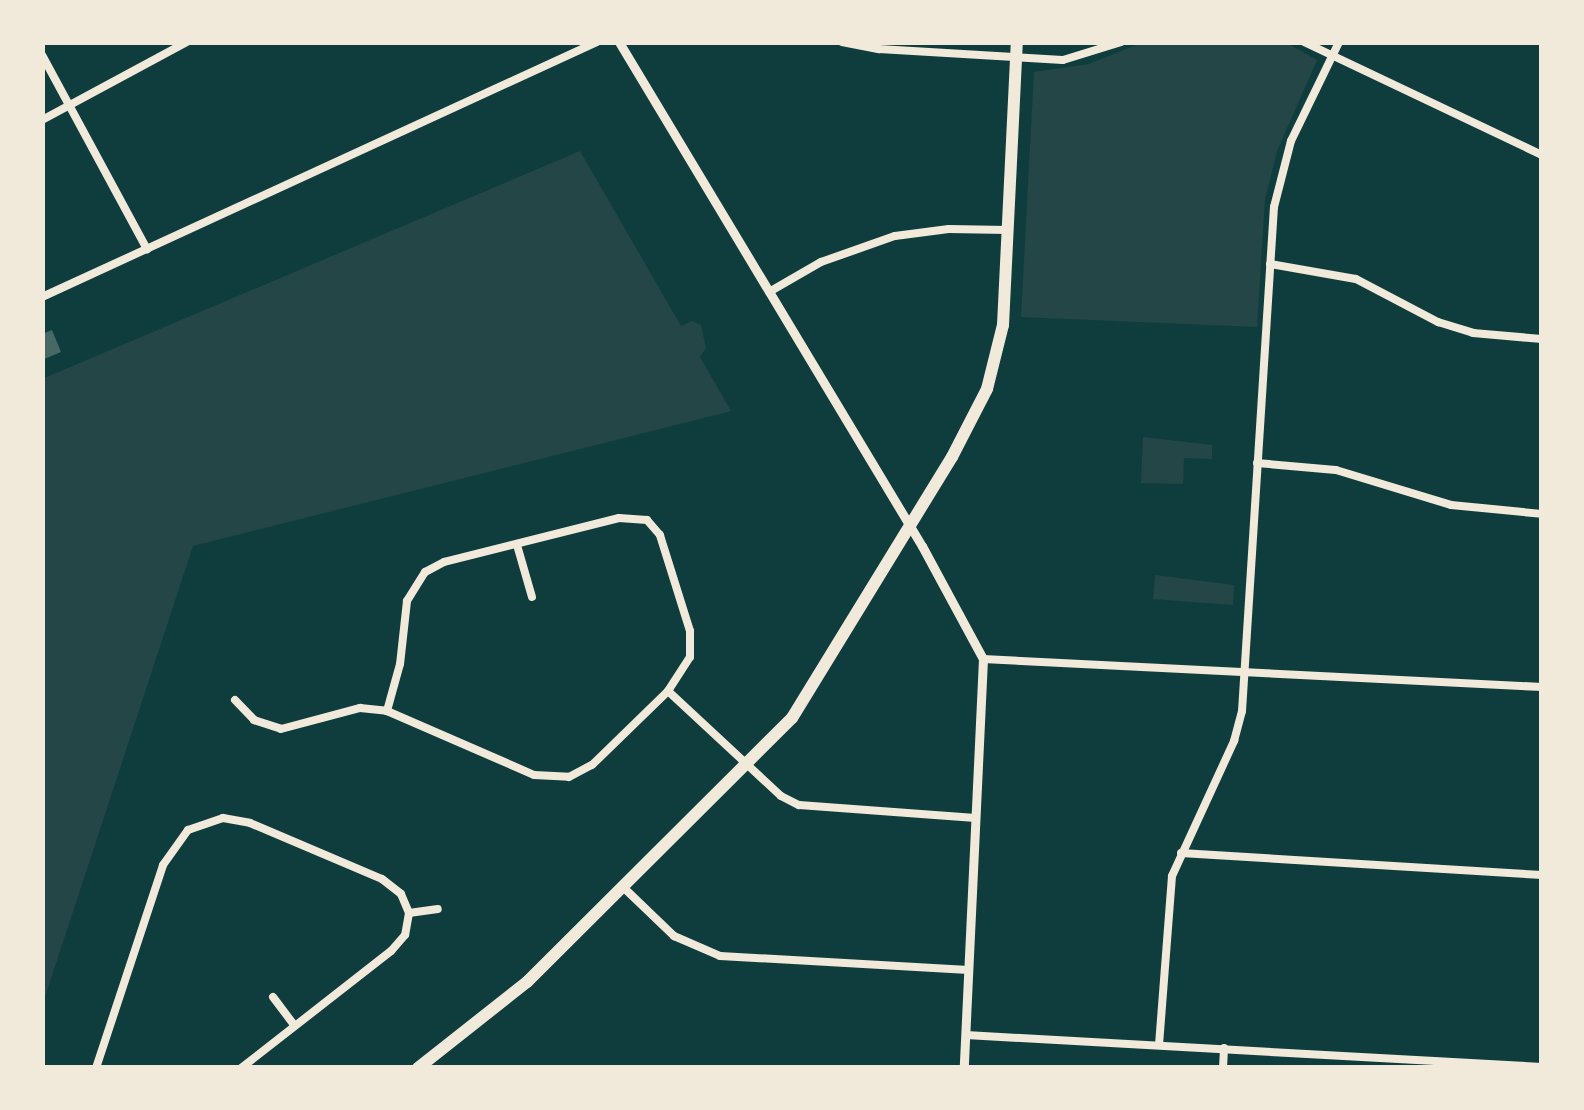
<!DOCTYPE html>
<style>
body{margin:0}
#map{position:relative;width:1584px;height:1110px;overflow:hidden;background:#0f3d3e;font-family:"Exo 2",sans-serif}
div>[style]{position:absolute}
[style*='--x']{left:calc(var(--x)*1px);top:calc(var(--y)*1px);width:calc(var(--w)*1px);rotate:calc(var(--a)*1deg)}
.green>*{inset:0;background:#244646}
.building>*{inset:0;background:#486865}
.minor>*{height:8px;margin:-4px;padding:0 4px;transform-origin:4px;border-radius:4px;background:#f1e9da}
.tertiary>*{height:9px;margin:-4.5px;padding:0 4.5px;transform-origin:4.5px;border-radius:4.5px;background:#f1e9da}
.primary>*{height:12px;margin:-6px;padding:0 6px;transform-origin:6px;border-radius:6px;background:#f1e9da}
span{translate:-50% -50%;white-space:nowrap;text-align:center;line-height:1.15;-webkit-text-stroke:12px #f1e9da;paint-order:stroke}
.frame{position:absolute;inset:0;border:45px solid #f1e9da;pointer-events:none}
</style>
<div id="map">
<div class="green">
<i style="clip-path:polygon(1144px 42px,1285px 42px,1317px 60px,1277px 151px,1265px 200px,1257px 327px,1021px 317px,1034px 72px,1089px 64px)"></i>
<i style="clip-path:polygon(580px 151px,681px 326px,692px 321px,701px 325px,706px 348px,700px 357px,731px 411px,193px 546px,42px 1006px,42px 379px)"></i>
<i style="clip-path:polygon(1143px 437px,1212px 445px,1212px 459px,1184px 458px,1183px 484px,1141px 483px)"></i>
<i style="clip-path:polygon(1155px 575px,1234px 585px,1233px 605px,1153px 599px)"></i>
</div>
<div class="building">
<i style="clip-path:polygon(52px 330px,61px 352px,42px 360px,42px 334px)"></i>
</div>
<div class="minor">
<i style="--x:842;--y:42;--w:38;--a:11"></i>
<i style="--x:879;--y:49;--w:184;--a:3.4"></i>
<i style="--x:1063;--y:60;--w:61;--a:-17.2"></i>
<i style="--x:1304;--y:42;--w:263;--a:25.4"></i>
<i style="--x:42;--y:55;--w:221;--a:61.6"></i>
<i style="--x:42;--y:120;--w:165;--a:-28.3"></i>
<i style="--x:1270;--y:264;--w:87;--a:9.9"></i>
<i style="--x:1356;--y:279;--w:93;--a:27.7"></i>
<i style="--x:1438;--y:322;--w:37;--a:17"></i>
<i style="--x:1473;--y:333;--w:69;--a:5"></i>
<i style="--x:769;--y:292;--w:60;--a:-30"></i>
<i style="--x:821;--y:262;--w:78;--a:-19.4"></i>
<i style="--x:895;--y:236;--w:54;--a:-7.4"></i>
<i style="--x:949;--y:229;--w:58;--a:1"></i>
<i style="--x:42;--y:297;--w:611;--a:-24.68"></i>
<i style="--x:1257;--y:463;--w:79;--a:5.1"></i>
<i style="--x:1336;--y:470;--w:120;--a:16.9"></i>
<i style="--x:1451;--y:505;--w:91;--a:5.6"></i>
<i style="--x:517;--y:545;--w:54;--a:73.9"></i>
<i style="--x:983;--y:659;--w:560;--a:2.87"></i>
<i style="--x:668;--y:691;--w:154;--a:42.9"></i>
<i style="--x:781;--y:796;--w:20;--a:27"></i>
<i style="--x:799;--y:805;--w:177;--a:4.2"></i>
<i style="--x:235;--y:700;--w:28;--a:46"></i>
<i style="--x:254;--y:720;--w:28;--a:18"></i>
<i style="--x:281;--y:729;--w:82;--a:-14.9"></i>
<i style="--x:360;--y:708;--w:27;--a:6"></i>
<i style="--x:387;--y:711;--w:160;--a:23.5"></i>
<i style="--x:534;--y:775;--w:35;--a:3"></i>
<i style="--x:569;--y:777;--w:26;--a:-28"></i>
<i style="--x:592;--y:765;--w:106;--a:-44.2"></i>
<i style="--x:668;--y:691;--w:40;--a:-57.1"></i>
<i style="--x:690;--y:657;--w:26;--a:-90"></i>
<i style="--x:690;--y:631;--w:101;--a:-107.4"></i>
<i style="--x:660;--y:535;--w:20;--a:-131"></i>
<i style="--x:647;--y:520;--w:28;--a:-176"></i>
<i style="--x:619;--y:518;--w:180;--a:165.9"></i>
<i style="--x:444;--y:562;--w:21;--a:152"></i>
<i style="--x:425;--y:572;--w:34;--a:122"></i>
<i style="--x:407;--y:601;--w:63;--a:96.3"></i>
<i style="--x:400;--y:664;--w:49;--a:105.5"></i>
<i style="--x:1181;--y:853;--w:362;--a:3.5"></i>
<i style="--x:623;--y:887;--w:71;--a:43.9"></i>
<i style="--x:674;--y:936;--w:50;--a:23.5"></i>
<i style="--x:720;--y:956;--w:249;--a:3.2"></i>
<i style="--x:409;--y:913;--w:29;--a:-8"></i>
<i style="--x:273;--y:997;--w:36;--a:53"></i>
<i style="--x:966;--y:1035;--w:577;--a:3.18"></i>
<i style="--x:1159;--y:1045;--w:169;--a:-85.6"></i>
<i style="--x:1172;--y:876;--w:149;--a:-65.3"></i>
<i style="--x:1234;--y:741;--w:31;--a:-75"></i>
<i style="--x:1242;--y:711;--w:505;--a:-86.37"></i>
<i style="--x:1274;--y:207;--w:68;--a:-75.6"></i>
<i style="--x:1291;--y:141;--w:110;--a:-64.1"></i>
<i style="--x:96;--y:1068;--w:214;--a:-71.7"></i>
<i style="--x:163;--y:865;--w:43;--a:-54.5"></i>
<i style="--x:188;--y:830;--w:37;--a:-19"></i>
<i style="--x:223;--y:818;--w:27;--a:10"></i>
<i style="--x:250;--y:823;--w:143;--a:23"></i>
<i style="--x:382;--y:879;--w:24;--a:38"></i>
<i style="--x:401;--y:894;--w:21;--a:67"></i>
<i style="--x:409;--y:913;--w:22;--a:100"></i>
<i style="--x:405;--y:935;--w:21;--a:131"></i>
<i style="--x:391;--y:951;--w:190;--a:142"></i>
<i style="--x:1223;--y:1068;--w:20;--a:-87"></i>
</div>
<div class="tertiary">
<i style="--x:619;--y:42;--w:588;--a:58.99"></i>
<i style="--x:922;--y:546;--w:128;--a:61.6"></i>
<i style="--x:983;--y:659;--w:409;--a:92.7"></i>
</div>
<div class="primary">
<i style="--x:418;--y:1068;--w:139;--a:-38.3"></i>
<i style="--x:527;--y:982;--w:374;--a:-44.9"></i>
<i style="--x:792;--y:718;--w:306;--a:-58.5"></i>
<i style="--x:952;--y:457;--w:76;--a:-62.8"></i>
<i style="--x:987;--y:389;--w:66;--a:-76"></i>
<i style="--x:1003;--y:325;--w:283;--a:-87.2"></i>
</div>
<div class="frame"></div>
</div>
